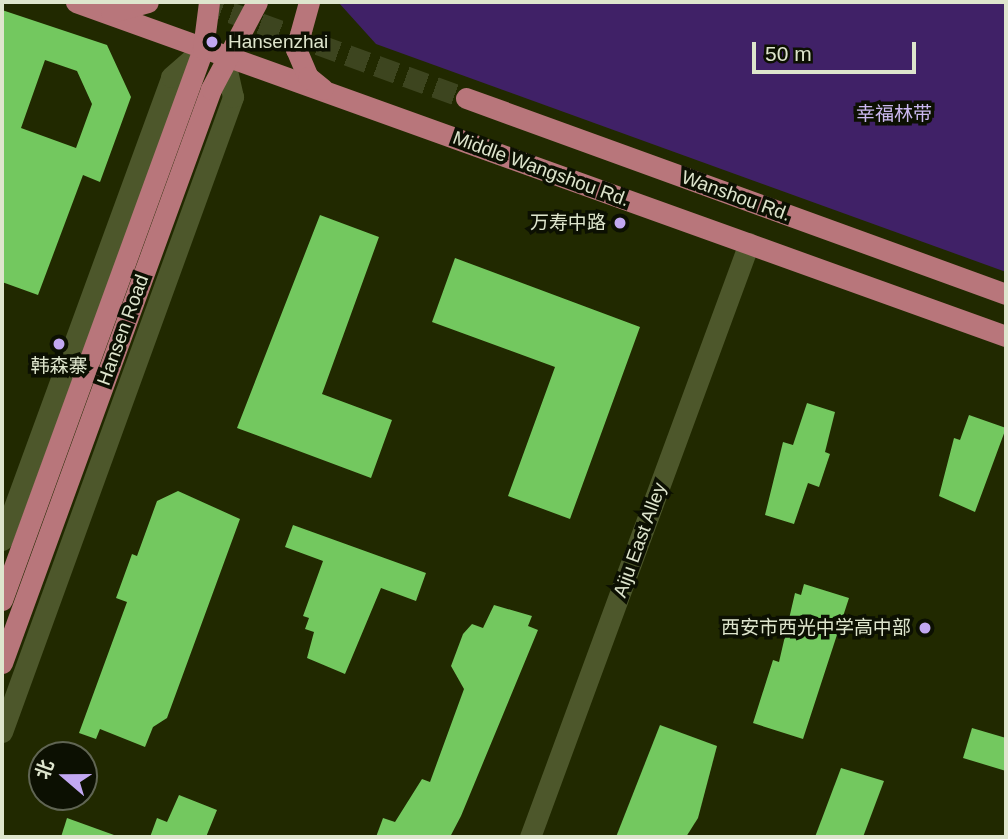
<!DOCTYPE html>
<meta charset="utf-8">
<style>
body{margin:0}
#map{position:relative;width:1008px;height:839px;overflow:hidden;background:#212900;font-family:Helvetica,"Noto Sans SC",sans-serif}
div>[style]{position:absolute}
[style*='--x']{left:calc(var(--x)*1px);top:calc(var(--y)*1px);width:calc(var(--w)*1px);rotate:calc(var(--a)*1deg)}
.green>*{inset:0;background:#402167}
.building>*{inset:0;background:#73c85f}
.major-tunnel>*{height:21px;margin-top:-10.5px;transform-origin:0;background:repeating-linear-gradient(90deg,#3d451f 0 21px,transparent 0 31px)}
.minor>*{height:21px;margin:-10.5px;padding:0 10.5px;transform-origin:10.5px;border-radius:10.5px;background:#4d572b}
.major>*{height:21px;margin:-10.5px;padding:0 10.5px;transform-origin:10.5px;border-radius:10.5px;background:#b8767b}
.dots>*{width:19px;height:19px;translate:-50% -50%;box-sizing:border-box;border:4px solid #0c1002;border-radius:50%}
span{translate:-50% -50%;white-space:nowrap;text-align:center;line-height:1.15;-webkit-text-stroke:7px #0c1002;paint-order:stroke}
.poi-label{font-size:19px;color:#dee5cd}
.left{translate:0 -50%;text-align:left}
.right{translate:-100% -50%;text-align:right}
.park-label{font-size:19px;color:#cbb9ef}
.street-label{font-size:19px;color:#dee5cd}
.frame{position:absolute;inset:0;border:4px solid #dee5cd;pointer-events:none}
.north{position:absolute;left:28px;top:741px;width:70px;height:70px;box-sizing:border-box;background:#0c1002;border:2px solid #606553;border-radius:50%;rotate:290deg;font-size:19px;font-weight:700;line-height:28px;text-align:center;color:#dee5cd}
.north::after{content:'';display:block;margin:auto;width:24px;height:32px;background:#c2a8f2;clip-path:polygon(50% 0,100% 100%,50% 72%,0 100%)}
.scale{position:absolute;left:752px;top:42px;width:164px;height:32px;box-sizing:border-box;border:4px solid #dee5cd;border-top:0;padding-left:9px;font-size:21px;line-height:24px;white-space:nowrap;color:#dee5cd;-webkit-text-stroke:5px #0c1002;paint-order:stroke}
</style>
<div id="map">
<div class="green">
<i style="clip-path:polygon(1006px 2px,1006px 272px,376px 44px,339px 3px)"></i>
</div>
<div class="building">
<i style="clip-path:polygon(evenodd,2px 10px,107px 45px,131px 97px,100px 182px,83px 175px,38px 295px,2px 282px,2px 10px,45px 60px,77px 71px,92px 104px,76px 148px,21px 128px,45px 60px)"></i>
<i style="clip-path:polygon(320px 215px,379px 237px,322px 394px,392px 420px,371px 478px,237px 428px)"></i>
<i style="clip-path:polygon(455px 258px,640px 327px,570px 519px,508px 496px,555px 367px,432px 322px)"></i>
<i style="clip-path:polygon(807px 403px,835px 412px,825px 452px,830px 454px,819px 487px,808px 483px,794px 524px,765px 515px,783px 442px,793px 445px)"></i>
<i style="clip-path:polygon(969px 415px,1006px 428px,975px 512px,939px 496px,954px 438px,960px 440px)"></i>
<i style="clip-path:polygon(178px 491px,240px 519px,167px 718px,153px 727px,145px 747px,100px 729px,96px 739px,79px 733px,127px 602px,116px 598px,132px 554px,137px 556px,157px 501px)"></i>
<i style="clip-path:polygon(293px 525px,426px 573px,416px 601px,381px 588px,345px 674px,307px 658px,314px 632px,305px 629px,309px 618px,303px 616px,323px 561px,285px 547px)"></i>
<i style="clip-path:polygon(804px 584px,849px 598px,803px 739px,753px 723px,773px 660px,779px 662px,795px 593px,801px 595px)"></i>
<i style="clip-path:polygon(494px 605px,532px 616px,528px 626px,538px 630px,461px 816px,450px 837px,376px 837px,383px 818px,395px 822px,422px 779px,430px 782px,464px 689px,451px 666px,463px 634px,472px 624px,483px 628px)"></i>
<i style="clip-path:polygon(660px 725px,717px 746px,698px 818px,686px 837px,616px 837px)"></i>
<i style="clip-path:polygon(972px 728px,1006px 738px,1006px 771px,963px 758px)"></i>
<i style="clip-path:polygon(841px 768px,884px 781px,863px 837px,815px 837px)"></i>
<i style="clip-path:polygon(179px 795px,217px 810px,206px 837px,150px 837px,157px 818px,167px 822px)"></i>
<i style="clip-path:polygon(67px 818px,114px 835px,113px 837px,61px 837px)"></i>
</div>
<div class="major-tunnel">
<i style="--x:202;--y:2;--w:281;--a:20"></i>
</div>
<div class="minor">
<i style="--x:2;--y:540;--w:493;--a:-69.9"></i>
<i style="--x:171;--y:77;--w:43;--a:-41.2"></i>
<i style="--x:2;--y:732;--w:676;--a:-70.01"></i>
<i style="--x:233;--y:97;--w:41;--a:-102.7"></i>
<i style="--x:530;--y:837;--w:633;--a:-69.76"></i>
</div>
<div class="major">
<i style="--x:76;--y:2;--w:988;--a:19.76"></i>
<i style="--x:309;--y:2;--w:49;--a:105.5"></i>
<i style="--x:296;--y:49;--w:30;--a:67"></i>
<i style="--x:308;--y:77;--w:19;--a:39"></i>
<i style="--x:111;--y:12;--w:38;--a:-15"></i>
<i style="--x:466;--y:98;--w:574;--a:19.95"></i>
<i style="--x:2;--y:600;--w:587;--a:-69.96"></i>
<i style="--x:203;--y:49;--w:47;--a:-82.7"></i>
<i style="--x:2;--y:663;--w:611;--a:-69.99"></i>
<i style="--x:211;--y:89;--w:98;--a:-62.1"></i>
</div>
<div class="dots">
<i style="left:212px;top:42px;background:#c2a8f2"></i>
<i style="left:620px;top:223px;background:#c2a8f2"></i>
<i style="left:59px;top:344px;background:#c2a8f2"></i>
<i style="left:925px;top:628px;background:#c2a8f2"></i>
</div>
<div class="poi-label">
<span class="left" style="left:228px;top:42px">Hansenzhai</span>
<span class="right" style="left:606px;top:223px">万寿中路</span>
<span style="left:59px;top:366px">韩森寨</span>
<span class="right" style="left:911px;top:628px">西安市西光中学高中部</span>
</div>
<div class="park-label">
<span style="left:894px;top:114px">幸福林带</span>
</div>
<div class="street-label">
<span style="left:541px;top:169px;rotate:20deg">Middle Wangshou Rd.</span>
<span style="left:736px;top:196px;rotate:20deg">Wanshou Rd.</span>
<span style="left:123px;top:330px;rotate:-70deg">Hansen Road</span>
<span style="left:640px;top:540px;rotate:-70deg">Aiju East Alley</span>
</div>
<div class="frame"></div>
<div class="north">北</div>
<div class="scale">50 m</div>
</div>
